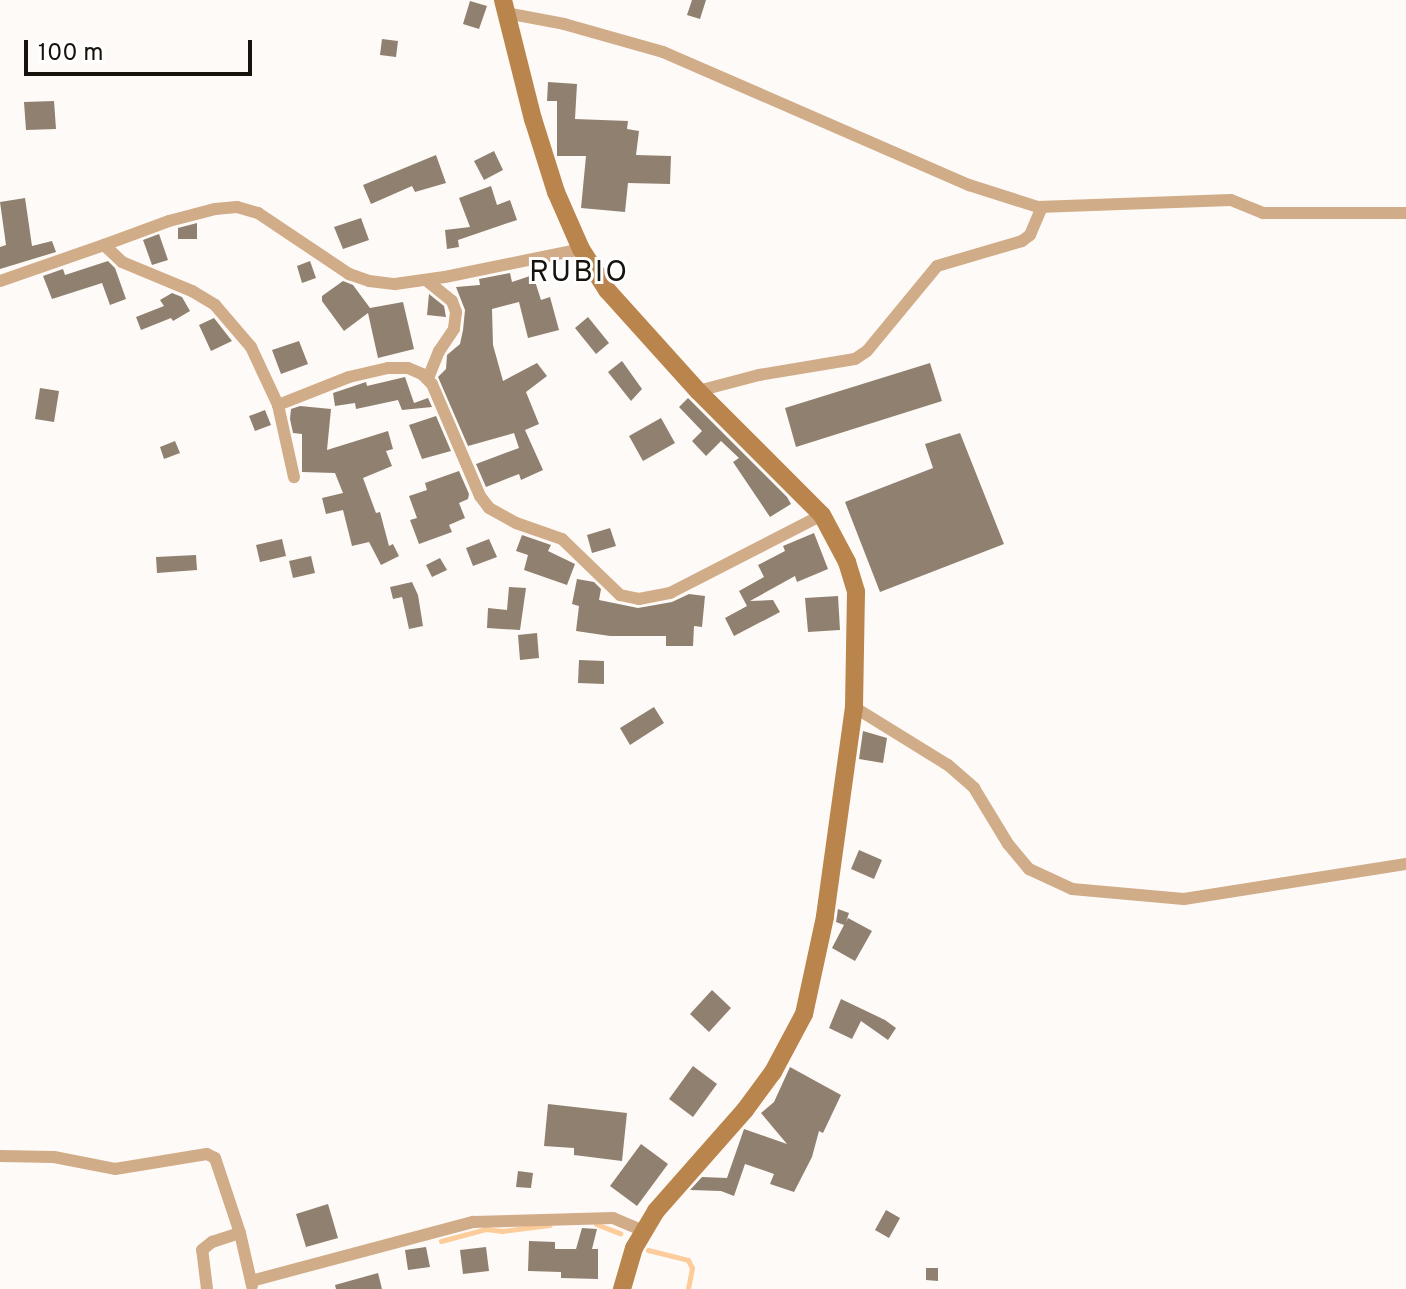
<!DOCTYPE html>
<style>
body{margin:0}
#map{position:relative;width:1406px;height:1289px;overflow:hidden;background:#fefaf7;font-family:Overpass,sans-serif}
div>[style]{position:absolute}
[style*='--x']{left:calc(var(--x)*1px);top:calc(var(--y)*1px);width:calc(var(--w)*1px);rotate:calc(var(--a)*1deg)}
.stream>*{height:5px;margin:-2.5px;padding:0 2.5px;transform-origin:2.5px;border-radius:2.5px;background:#fdcc9b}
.building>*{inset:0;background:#908070}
.minor>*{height:12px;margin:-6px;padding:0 6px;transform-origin:6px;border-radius:6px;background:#d1ac88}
.secondary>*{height:18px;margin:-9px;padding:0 9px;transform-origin:9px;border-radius:9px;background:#ba854c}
span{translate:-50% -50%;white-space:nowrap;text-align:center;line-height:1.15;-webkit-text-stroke:6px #fff;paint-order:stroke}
.quarter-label{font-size:30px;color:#18120c;letter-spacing:2px}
.scale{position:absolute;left:24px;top:40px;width:228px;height:36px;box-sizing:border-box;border:4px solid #18120c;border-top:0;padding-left:10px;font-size:24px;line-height:28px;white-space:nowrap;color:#18120c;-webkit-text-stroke:6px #fff;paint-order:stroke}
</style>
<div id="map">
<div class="stream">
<i style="--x:596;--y:1224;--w:26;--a:21"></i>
<i style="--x:441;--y:1241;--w:47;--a:-14.9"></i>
<i style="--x:486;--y:1229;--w:16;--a:7"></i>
<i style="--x:502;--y:1231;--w:48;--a:-7.1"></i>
<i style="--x:648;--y:1250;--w:41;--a:14"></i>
<i style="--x:688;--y:1260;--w:9;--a:63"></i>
<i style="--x:692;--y:1268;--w:21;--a:101"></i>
</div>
<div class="building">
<i style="clip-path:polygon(692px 0,706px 0,700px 19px,687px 15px)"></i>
<i style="clip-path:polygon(470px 1px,487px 6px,479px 29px,463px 24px)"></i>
<i style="clip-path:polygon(382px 39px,398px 41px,396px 57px,380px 55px)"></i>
<i style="clip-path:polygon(548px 82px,577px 84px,575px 119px,628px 121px,627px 129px,639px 131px,636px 155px,671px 156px,670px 184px,628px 183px,625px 212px,581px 208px,586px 156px,557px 156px,557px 101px,547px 101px)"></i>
<i style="clip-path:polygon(54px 101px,56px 129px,26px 130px,24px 102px)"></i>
<i style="clip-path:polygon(494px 151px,503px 170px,484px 180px,474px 161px)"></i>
<i style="clip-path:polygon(436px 155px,446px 183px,415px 192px,412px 186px,371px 204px,363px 185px)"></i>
<i style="clip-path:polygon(491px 186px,497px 205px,510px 200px,517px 220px,458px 240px,459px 247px,447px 249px,445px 230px,470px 227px,459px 198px)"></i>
<i style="clip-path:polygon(25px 198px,32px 246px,52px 241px,56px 252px,0 269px,0 247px,6px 245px,0 202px)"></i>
<i style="clip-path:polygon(361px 218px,369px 240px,343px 249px,334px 227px)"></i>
<i style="clip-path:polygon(197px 223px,197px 239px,178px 239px,178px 228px)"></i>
<i style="clip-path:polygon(159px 234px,168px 260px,152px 265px,143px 240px)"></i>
<i style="clip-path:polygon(108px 261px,115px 268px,126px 299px,110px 305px,102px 283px,52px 299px,43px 276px,63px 269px,65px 275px)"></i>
<i style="clip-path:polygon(310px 261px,316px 278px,302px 283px,297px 266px)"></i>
<i style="clip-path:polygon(510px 273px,512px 282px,533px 275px,541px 300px,550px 297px,559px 330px,528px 338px,519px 302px,492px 309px,493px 345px,503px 381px,537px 363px,547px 376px,526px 392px,539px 424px,525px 430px,543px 470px,521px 480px,519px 474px,486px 487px,476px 464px,519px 448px,514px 433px,468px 446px,438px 377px,446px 369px,447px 355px,460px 344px,463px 330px,465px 310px,456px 287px,480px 285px,479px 279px)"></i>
<i style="clip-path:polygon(343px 281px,353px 285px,370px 308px,403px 302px,414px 349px,378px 358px,368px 313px,344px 331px,322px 301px,322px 296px)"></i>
<i style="clip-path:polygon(172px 293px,182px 297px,190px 311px,173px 321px,171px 318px,141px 330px,136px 317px,164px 306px,160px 300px)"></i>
<i style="clip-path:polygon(429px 294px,444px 306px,446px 317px,427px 315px)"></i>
<i style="clip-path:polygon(588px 317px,609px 343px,596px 354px,575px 328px)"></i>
<i style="clip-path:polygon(214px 318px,232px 341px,211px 351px,199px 325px)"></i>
<i style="clip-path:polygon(299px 341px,308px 364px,281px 374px,272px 350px)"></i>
<i style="clip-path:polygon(622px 361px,642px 389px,631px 401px,608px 372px)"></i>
<i style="clip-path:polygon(930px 363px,942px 401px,796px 447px,785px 408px)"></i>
<i style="clip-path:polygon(405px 377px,414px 403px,428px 398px,432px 407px,402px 410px,398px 400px,356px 409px,355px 403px,335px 406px,333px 393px,366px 382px,367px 386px)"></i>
<i style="clip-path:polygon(40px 388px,59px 391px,54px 422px,35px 419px)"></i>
<i style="clip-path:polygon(688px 398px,787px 497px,791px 504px,770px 517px,733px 462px,739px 458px,721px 441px,706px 456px,692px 441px,702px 431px,679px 407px)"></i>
<i style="clip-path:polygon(300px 406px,331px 409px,327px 450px,388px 431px,393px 449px,386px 451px,392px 466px,363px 478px,376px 513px,380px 512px,389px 546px,393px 544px,399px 556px,381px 565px,369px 542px,352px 546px,343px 510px,326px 514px,322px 498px,343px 493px,335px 473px,302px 472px,302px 434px,293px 433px,290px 419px,291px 409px)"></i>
<i style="clip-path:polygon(265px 410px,271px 425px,255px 431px,249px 416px)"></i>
<i style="clip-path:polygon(436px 416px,451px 451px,422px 459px,409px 425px)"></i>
<i style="clip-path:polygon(661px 418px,675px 443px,643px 461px,629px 436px)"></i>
<i style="clip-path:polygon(960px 433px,1004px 544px,880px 592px,845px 502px,933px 468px,925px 444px)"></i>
<i style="clip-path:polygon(175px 441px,180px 453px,164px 459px,160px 447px)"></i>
<i style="clip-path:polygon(459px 471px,469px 494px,468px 499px,459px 503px,465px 518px,449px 525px,452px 532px,419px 544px,410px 520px,417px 518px,409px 496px,427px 490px,425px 483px)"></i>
<i style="clip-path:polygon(610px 528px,616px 546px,592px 553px,587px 535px)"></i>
<i style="clip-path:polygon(814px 533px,828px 569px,797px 582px,795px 576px,750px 601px,773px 600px,780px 612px,734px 636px,725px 618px,747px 606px,739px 591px,764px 577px,758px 565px,785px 551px,783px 546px)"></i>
<i style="clip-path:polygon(522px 535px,551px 545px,548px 551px,575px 564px,567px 585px,524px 570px,528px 555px,516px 551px)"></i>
<i style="clip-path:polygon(282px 539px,286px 556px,260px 562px,256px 545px)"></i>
<i style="clip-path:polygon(489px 539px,497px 557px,473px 566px,466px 548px)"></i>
<i style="clip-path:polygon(196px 555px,197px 570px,157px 573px,156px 557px)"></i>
<i style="clip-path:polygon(311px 556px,315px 573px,293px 578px,289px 561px)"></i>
<i style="clip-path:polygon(440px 558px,447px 570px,432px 577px,426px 565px)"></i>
<i style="clip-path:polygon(577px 579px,594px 582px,601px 589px,599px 600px,638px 608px,672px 602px,689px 594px,705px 596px,702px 627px,694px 626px,693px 646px,666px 646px,666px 636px,610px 636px,576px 631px,579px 606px,572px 604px)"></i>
<i style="clip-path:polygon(412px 582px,418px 595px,423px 626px,409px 629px,402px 597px,393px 599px,390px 587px)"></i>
<i style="clip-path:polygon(509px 587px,526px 588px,520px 630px,487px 628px,488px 608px,507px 610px)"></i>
<i style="clip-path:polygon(838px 596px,840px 630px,808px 632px,805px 598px)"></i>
<i style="clip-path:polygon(537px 633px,539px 658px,520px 660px,518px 635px)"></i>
<i style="clip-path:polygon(579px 660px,604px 661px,604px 684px,578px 683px)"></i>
<i style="clip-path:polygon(654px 707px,664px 723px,630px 745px,620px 728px)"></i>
<i style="clip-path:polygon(863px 731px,887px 738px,883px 763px,859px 759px)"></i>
<i style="clip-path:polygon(859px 850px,882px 860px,874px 879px,851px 869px)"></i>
<i style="clip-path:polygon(838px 909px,849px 913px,846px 922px,848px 918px,872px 931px,855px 961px,832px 948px,844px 925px,836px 922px)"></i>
<i style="clip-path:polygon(712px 990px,731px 1008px,709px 1032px,690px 1014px)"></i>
<i style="clip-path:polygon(841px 999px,885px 1020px,896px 1028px,888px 1040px,861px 1021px,852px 1039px,829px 1028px)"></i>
<i style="clip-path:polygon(693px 1066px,717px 1084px,693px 1117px,669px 1099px)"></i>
<i style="clip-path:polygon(790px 1067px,841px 1095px,823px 1133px,819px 1131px,812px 1157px,794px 1192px,770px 1184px,774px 1174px,745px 1164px,734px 1196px,721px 1191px,690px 1190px,702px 1177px,727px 1178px,744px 1129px,787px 1144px,761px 1113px,774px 1102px)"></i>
<i style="clip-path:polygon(548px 1104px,627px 1113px,622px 1161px,574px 1155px,574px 1148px,544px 1146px)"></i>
<i style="clip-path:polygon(641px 1144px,668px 1164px,637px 1206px,610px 1186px)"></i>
<i style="clip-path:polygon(518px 1171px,533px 1173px,531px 1188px,516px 1187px)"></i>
<i style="clip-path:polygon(328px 1204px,338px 1238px,306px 1247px,296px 1214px)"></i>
<i style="clip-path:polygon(886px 1210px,900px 1218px,889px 1238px,875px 1230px)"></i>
<i style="clip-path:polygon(582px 1228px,597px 1229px,592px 1249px,598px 1249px,598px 1279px,561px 1278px,561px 1272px,528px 1271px,529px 1241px,555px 1242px,555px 1249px,576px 1249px)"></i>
<i style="clip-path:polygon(426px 1247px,430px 1267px,408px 1270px,405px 1250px)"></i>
<i style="clip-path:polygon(486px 1247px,489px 1271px,463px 1274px,460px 1250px)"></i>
<i style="clip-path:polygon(926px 1268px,938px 1268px,938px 1281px,926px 1280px)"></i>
<i style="clip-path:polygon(378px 1273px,382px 1289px,336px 1289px,335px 1285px)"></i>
</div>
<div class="minor">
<i style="--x:506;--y:13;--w:59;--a:10.7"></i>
<i style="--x:564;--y:24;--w:103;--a:15.8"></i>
<i style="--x:663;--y:52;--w:334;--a:23.5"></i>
<i style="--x:969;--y:185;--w:72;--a:17.7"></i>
<i style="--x:1038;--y:207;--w:193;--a:-2.1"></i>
<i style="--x:1231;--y:200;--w:35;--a:22"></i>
<i style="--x:1263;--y:213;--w:143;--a:0"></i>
<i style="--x:104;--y:245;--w:69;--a:-20.3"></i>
<i style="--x:169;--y:221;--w:48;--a:-14.6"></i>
<i style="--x:215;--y:209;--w:22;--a:-5"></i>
<i style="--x:237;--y:207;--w:22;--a:16"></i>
<i style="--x:258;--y:213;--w:110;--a:33.8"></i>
<i style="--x:349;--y:274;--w:21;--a:19"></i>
<i style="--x:369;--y:281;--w:26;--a:7"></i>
<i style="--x:395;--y:284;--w:50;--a:-8"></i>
<i style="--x:445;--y:277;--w:139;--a:-11.6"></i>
<i style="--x:426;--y:280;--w:33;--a:39"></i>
<i style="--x:452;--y:301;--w:12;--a:70"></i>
<i style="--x:456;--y:312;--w:17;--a:97"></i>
<i style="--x:454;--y:329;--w:27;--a:124"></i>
<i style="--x:439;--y:351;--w:29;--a:112"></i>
<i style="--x:0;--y:281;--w:110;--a:-19.1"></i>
<i style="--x:104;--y:245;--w:25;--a:43"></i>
<i style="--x:122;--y:262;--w:76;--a:22.5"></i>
<i style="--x:192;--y:291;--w:27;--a:31"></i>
<i style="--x:215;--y:305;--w:55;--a:49.4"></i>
<i style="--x:251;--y:347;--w:64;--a:65"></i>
<i style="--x:278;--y:405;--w:74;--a:77.5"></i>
<i style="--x:698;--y:391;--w:63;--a:-14.7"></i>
<i style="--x:759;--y:375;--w:97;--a:-9.5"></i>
<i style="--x:855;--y:359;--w:14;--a:-34"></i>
<i style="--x:867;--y:351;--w:110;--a:-50.5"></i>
<i style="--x:937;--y:266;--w:89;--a:-16.4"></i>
<i style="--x:1022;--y:241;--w:10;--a:-37"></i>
<i style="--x:1030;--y:235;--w:30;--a:-67"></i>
<i style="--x:278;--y:405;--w:76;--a:-21.5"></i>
<i style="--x:349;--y:377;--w:40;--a:-13"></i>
<i style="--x:388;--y:368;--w:20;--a:0"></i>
<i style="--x:408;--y:368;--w:15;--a:23"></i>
<i style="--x:422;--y:374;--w:14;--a:45"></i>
<i style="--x:432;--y:384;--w:122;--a:66.8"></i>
<i style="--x:480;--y:496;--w:15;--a:53"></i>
<i style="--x:489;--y:508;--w:31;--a:29"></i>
<i style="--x:516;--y:523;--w:49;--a:19.2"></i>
<i style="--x:562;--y:539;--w:81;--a:44"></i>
<i style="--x:620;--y:595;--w:19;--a:12"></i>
<i style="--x:639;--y:599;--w:32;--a:-11"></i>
<i style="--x:670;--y:593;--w:171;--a:-27.2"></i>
<i style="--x:854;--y:707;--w:110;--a:31.7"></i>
<i style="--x:948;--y:765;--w:35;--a:41"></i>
<i style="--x:974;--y:788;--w:66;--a:58.7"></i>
<i style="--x:1008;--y:844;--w:33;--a:50"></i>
<i style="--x:1029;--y:869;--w:47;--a:24.9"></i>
<i style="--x:1072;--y:889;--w:112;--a:5.1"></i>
<i style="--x:1184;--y:899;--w:225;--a:-9"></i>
<i style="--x:0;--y:1156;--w:54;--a:1.1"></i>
<i style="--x:54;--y:1157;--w:62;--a:11.1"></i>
<i style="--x:115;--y:1169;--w:93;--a:-9.3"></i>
<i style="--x:207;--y:1154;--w:9;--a:27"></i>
<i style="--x:215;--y:1158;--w:79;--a:71.6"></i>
<i style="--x:240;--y:1233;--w:54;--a:77.2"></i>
<i style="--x:251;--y:1281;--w:230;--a:-14.9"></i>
<i style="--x:473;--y:1222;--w:140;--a:-1.6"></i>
<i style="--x:613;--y:1218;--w:34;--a:23"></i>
<i style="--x:207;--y:1289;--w:39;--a:-97"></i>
<i style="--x:202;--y:1250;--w:13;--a:-39"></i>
<i style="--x:212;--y:1242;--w:29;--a:-18"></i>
</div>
<div class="secondary">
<i style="--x:503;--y:0;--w:123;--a:75.9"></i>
<i style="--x:533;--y:119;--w:77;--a:72.5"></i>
<i style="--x:556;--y:192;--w:62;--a:66.3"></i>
<i style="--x:581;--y:249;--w:49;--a:57.6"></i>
<i style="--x:607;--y:290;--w:136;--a:48"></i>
<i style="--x:698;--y:391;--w:175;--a:45"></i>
<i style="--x:822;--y:515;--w:53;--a:62"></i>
<i style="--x:847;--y:562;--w:31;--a:73"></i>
<i style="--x:856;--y:592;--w:115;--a:91"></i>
<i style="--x:854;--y:707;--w:212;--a:97.9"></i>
<i style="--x:825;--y:917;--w:99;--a:102.2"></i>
<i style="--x:804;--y:1014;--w:66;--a:118.1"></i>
<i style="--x:773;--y:1072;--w:47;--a:126.4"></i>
<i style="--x:745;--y:1110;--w:135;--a:131.4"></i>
<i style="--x:656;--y:1211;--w:43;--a:120.7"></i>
<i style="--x:634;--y:1248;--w:43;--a:106.3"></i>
</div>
<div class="quarter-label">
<span style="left:579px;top:274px">RUBIO</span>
</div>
<div class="scale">100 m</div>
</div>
